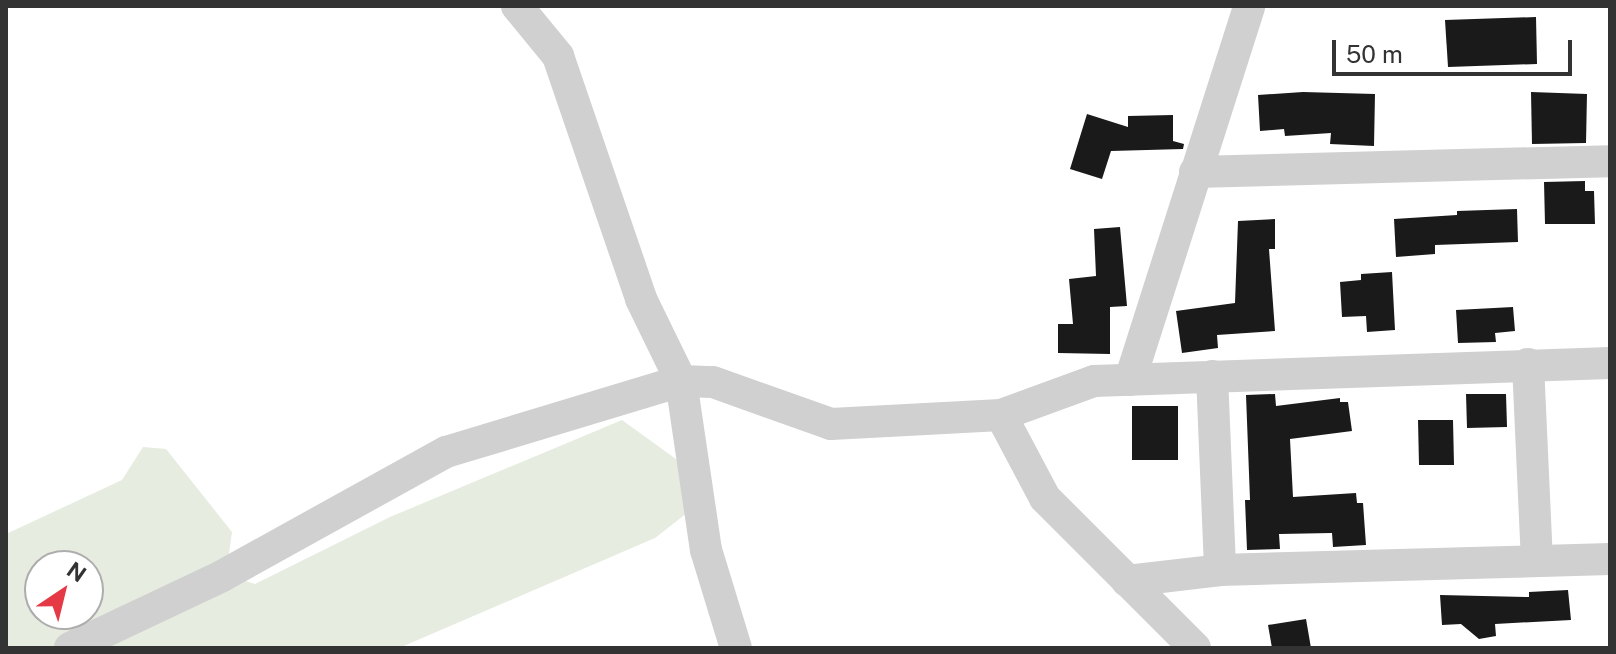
<!DOCTYPE html>
<style>
body{margin:0}
#map{position:relative;width:1616px;height:654px;overflow:hidden;background:#fff;font-family:"Public Sans",sans-serif}
div>[style]{position:absolute}
[style*='--x']{left:calc(var(--x)*1px);top:calc(var(--y)*1px);width:calc(var(--w)*1px);rotate:calc(var(--a)*1deg)}
.green>*{inset:0;background:#e6ecdf}
.building>*{inset:0;background:#1a1a1a}
.minor>*{height:32px;margin:-16px;padding:0 16px;transform-origin:16px;border-radius:16px;background:#d0d0d0}
span{translate:-50% -50%;white-space:nowrap;text-align:center;line-height:1.15;-webkit-text-stroke:8px #fff;paint-order:stroke}
.frame{position:absolute;inset:0;border:8px solid #333;pointer-events:none}
.north{position:absolute;left:24px;top:550px;width:80px;height:80px;box-sizing:border-box;background:#fff;border:2px solid #adadad;border-radius:50%;rotate:35deg;font-size:22px;font-weight:700;line-height:32px;text-align:center;color:#333}
.north::after{content:'';display:block;margin:auto;width:28px;height:36px;background:#e63946;clip-path:polygon(50% 0,100% 100%,50% 72%,0 100%)}
.scale{position:absolute;left:1332px;top:40px;width:240px;height:36px;box-sizing:border-box;border:4px solid #333;border-top:0;padding-left:10px;font-size:24px;line-height:28px;white-space:nowrap;color:#333;-webkit-text-stroke:6px #fff;paint-order:stroke}
</style>
<div id="map">
<div class="green">
<i style="clip-path:polygon(evenodd,622px 420px,687px 467px,696px 506px,655px 538px,399px 648px,6px 648px,6px 534px,122px 480px,143px 447px,166px 449px,232px 532px,226px 575px,255px 584px,390px 517px,622px 420px,40px 566px,88px 566px,88px 614px,40px 614px,40px 566px)"></i>
</div>
<div class="building">
<i style="clip-path:polygon(1536px 17px,1537px 64px,1448px 67px,1445px 20px)"></i>
<i style="clip-path:polygon(1303px 92px,1375px 94px,1374px 146px,1330px 144px,1331px 133px,1285px 136px,1284px 129px,1260px 131px,1258px 95px)"></i>
<i style="clip-path:polygon(1531px 92px,1587px 94px,1586px 143px,1532px 144px)"></i>
<i style="clip-path:polygon(1087px 114px,1128px 127px,1128px 116px,1173px 115px,1173px 141px,1184px 144px,1183px 149px,1111px 151px,1102px 179px,1070px 169px)"></i>
<i style="clip-path:polygon(1585px 181px,1585px 191px,1594px 191px,1595px 224px,1545px 224px,1544px 182px)"></i>
<i style="clip-path:polygon(1517px 209px,1518px 242px,1435px 245px,1435px 254px,1396px 257px,1394px 219px,1457px 215px,1457px 211px)"></i>
<i style="clip-path:polygon(1275px 219px,1275px 249px,1269px 249px,1275px 331px,1217px 335px,1218px 348px,1182px 353px,1176px 311px,1235px 303px,1238px 221px)"></i>
<i style="clip-path:polygon(1120px 227px,1127px 306px,1110px 307px,1110px 354px,1058px 353px,1058px 324px,1073px 324px,1069px 279px,1096px 276px,1094px 229px)"></i>
<i style="clip-path:polygon(1392px 272px,1395px 330px,1367px 332px,1366px 316px,1342px 317px,1340px 282px,1361px 280px,1361px 274px)"></i>
<i style="clip-path:polygon(1513px 307px,1515px 331px,1495px 333px,1496px 342px,1458px 343px,1456px 310px)"></i>
<i style="clip-path:polygon(1275px 394px,1276px 406px,1340px 398px,1340px 402px,1348px 402px,1352px 431px,1290px 439px,1293px 497px,1356px 493px,1357px 503px,1363px 503px,1366px 545px,1333px 547px,1332px 533px,1279px 534px,1280px 549px,1247px 550px,1245px 500px,1250px 500px,1246px 395px)"></i>
<i style="clip-path:polygon(1466px 394px,1506px 394px,1507px 427px,1467px 428px)"></i>
<i style="clip-path:polygon(1132px 406px,1178px 406px,1178px 460px,1132px 460px)"></i>
<i style="clip-path:polygon(1418px 420px,1453px 420px,1454px 465px,1419px 465px)"></i>
<i style="clip-path:polygon(1568px 590px,1571px 620px,1495px 624px,1496px 636px,1479px 639px,1461px 624px,1442px 625px,1440px 595px,1529px 597px,1529px 592px)"></i>
<i style="clip-path:polygon(1306px 619px,1311px 648px,1272px 648px,1268px 625px)"></i>
</div>
<div class="minor">
<i style="--x:517;--y:6;--w:65;--a:50.6"></i>
<i style="--x:558;--y:56;--w:257;--a:71.1"></i>
<i style="--x:641;--y:299;--w:91;--a:64"></i>
<i style="--x:681;--y:381;--w:171;--a:81.6"></i>
<i style="--x:706;--y:550;--w:102;--a:73"></i>
<i style="--x:1195;--y:172;--w:415;--a:-1.5"></i>
<i style="--x:1528;--y:364;--w:196;--a:87.4"></i>
<i style="--x:1212;--y:376;--w:194;--a:87.6"></i>
<i style="--x:1130;--y:380;--w:392;--a:-72.3"></i>
<i style="--x:1001;--y:415;--w:94;--a:62.1"></i>
<i style="--x:1045;--y:498;--w:212;--a:45"></i>
<i style="--x:1127;--y:581;--w:94;--a:-6.7"></i>
<i style="--x:1220;--y:570;--w:390;--a:-1.6"></i>
<i style="--x:70;--y:648;--w:168;--a:-25.3"></i>
<i style="--x:222;--y:576;--w:256;--a:-29"></i>
<i style="--x:446;--y:452;--w:245;--a:-16.8"></i>
<i style="--x:681;--y:381;--w:32;--a:2"></i>
<i style="--x:713;--y:382;--w:125;--a:19.6"></i>
<i style="--x:831;--y:424;--w:170;--a:-3"></i>
<i style="--x:1001;--y:415;--w:99;--a:-20.1"></i>
<i style="--x:1094;--y:381;--w:516;--a:-2"></i>
</div>
<div class="frame"></div>
<div class="north">N</div>
<div class="scale">50 m</div>
</div>
